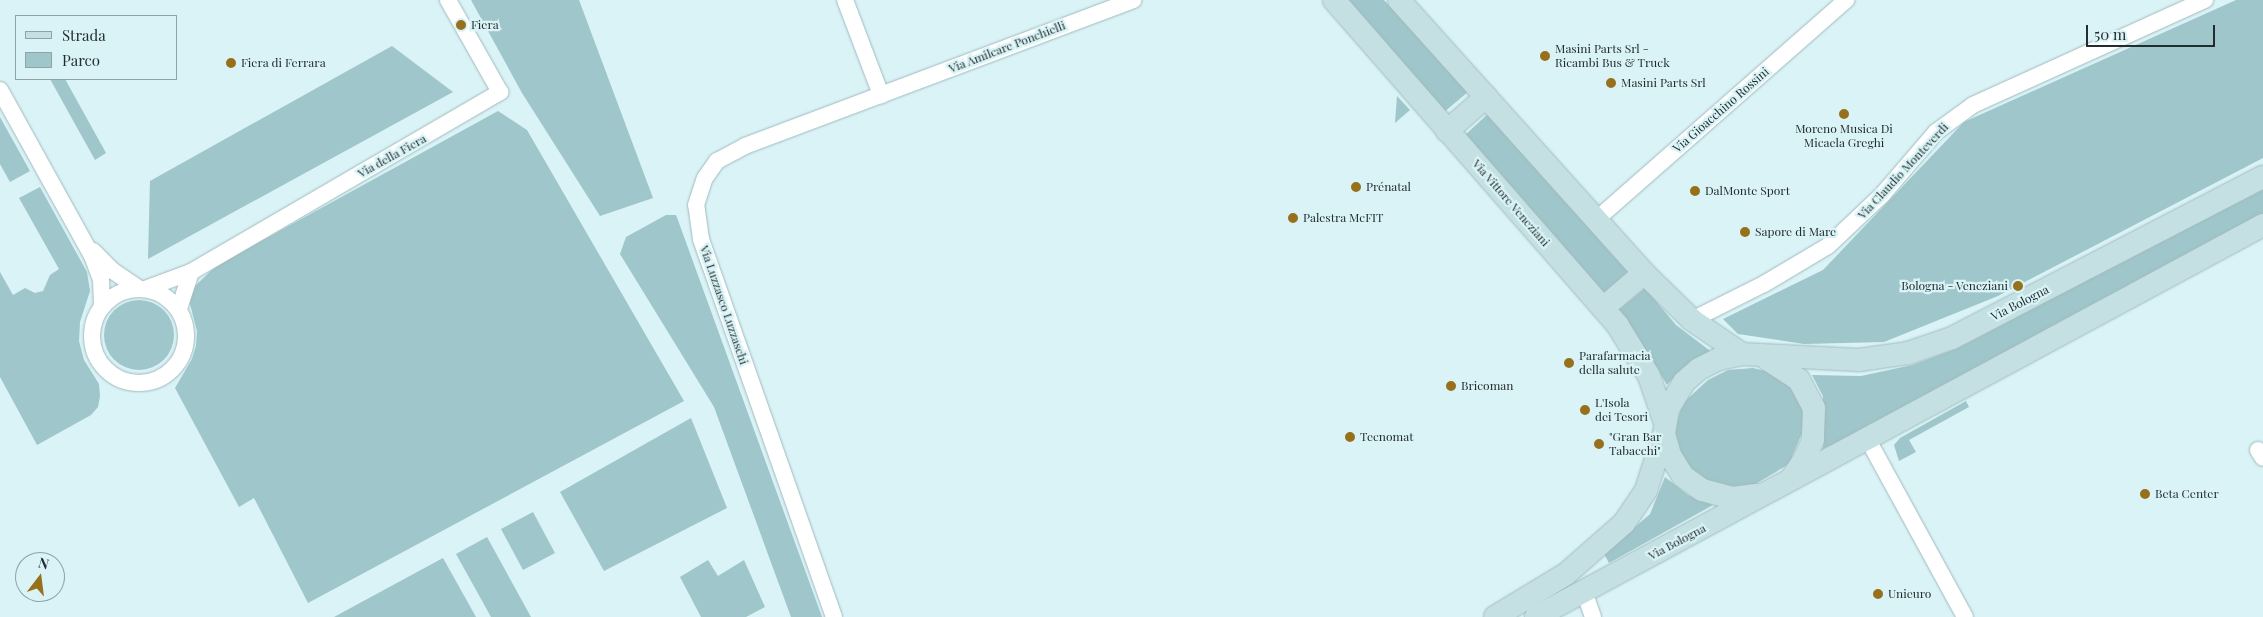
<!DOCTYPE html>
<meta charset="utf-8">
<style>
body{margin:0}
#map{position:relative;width:2263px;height:617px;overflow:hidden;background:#d9f3f6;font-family:"Playfair Display",serif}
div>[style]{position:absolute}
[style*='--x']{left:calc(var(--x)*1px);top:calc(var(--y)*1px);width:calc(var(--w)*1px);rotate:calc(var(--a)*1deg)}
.green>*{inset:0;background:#9fc6ca}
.round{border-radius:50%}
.roads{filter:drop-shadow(0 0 1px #a1babd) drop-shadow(0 0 1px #a1babd)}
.street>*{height:16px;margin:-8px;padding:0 8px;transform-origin:8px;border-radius:8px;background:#fff}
.street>.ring{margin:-8px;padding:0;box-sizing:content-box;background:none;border:16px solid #fff;border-radius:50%}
.secondary>*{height:22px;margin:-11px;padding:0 11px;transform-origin:11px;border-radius:11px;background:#c4e0e3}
.dots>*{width:14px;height:14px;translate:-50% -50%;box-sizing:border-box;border:2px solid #d9f3f6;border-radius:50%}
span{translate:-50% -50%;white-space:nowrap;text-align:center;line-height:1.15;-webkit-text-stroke:4.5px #d9f3f6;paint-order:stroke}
.poi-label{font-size:12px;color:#232d2e}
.left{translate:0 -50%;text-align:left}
.right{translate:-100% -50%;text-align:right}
.street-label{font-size:12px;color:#232d2e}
.legend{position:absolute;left:15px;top:15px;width:162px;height:65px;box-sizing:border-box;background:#d9f3f6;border:1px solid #90a4a6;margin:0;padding:6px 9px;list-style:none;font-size:15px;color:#232d2e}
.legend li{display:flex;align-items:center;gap:10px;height:25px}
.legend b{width:25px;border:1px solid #90a4a6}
.north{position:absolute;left:15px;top:552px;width:50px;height:50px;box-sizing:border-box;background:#d9f3f6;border:1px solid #90a4a6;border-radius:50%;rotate:15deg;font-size:14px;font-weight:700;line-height:20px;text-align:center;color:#232d2e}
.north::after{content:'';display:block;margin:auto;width:18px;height:22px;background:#97701b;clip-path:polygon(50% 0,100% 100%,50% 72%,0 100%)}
.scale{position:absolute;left:2086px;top:25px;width:129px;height:22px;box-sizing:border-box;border:2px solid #232d2e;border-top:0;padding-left:6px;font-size:15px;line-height:18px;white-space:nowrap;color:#232d2e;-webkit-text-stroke:4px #d9f3f6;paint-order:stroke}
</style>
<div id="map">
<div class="green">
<i style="clip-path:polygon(471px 0,579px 0,653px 198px,600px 216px,522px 93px)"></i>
<i style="clip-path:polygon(1345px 0,1384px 0,1468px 92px,1443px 113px)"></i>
<i style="clip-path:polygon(2236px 0,2263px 0,2263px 158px,1998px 296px,1884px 342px,1804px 344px,1738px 334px,1723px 319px,1823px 270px,1964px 122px)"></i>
<i style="clip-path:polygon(392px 46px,453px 92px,148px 259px,150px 181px)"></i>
<i style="clip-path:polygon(50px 79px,65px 79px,106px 153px,95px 160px)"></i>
<i style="clip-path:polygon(1397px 96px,1410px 110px,1395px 123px)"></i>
<i style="clip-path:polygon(498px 111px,527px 130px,684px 401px,308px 603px,254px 498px,239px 507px,175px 388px,192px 359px,196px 346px,197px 331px,189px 300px,193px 288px,216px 266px)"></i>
<i style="clip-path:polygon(1490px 112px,1631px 269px,1604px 294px,1464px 136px)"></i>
<i style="clip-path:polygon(0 117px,30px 171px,10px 182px,0 164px)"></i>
<i style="clip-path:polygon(40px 187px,87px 272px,90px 291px,80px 322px,79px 341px,84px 360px,99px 384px,100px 396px,98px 407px,91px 415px,37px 445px,0 377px,0 272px,13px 295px,25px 288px,35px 293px,43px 291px,50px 275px,59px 269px,19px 198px)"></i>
<i style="clip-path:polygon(2263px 187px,2263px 216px,1876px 425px,1823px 449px,1823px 396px,1812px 375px,1861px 376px,1912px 365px,1958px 348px)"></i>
<i style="clip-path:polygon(666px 215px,676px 215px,679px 223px,822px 617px,791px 617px,714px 407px,620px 254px,626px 237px)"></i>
<i style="clip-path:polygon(1645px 288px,1676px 325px,1713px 353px,1680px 371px,1667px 385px,1647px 352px,1616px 312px)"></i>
<i class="round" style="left:104px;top:300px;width:70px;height:70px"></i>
<i style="clip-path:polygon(1753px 368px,1770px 372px,1793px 388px,1802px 406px,1805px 426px,1789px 464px,1754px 485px,1729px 488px,1712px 483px,1685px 466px,1674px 430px,1683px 403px,1708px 380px,1728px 370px)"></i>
<i style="clip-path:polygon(1966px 401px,1969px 407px,1909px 440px,1916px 452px,1899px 461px,1894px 445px,1900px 438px)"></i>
<i style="clip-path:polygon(691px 418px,727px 508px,604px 571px,560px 492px)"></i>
<i style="clip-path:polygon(1665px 477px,1688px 495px,1713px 505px,1609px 563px,1604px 554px,1650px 514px)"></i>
<i style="clip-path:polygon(533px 512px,555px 553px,523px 570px,501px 529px)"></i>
<i style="clip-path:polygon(487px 537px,531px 617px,491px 617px,456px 554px)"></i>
<i style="clip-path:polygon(443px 558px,476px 617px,334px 617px)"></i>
<i style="clip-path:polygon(708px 560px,718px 576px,744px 560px,765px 607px,746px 617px,701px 617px,680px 577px)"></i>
</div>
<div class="roads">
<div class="street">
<i style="--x:845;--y:0;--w:102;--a:69.2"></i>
<i style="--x:0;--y:90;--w:190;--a:61"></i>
<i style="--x:92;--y:256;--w:25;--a:69"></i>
<i style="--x:101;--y:279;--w:28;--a:88"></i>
<i style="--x:1597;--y:219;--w:332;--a:-41.3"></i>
<i style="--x:93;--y:251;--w:28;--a:45"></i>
<i style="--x:113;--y:271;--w:32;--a:34"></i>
<i style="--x:191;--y:272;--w:358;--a:-30.2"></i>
<i style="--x:500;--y:92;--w:106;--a:-119.5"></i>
<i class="ring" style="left:92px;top:289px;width:78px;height:78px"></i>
<i style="--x:145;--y:289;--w:49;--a:-20.3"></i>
<i style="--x:191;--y:272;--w:40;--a:108"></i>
<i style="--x:1692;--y:320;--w:80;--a:-26.6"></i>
<i style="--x:1764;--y:284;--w:74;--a:-30.7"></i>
<i style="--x:1828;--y:246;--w:74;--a:-43.4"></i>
<i style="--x:1882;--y:195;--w:83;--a:-49.4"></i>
<i style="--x:1936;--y:132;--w:46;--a:-36.1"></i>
<i style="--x:1973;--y:105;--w:255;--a:-24.4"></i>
<i style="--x:1867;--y:438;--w:204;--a:61.3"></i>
<i style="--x:2258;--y:450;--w:9;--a:58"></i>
<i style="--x:1584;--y:591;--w:28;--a:71"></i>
<i style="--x:834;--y:617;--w:401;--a:-109.4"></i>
<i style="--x:701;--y:239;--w:34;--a:-98"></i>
<i style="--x:696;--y:205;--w:28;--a:-72"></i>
<i style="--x:705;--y:178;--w:21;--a:-55"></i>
<i style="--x:717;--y:161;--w:32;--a:-28"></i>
<i style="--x:745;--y:146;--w:415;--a:-20.6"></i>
</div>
<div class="secondary">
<i style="--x:1334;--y:0;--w:432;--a:48.9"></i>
<i style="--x:1618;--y:326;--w:59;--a:58.2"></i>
<i style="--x:1649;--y:376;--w:46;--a:71.2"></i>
<i style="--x:1399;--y:0;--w:367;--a:48.1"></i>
<i style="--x:1644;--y:273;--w:67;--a:44.4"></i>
<i style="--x:1692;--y:320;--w:60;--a:34.2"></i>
<i style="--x:1447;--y:131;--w:52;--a:-41.1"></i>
<i style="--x:1603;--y:308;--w:54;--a:-40.5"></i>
<i style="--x:1767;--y:359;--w:38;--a:33"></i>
<i style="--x:1799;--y:380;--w:32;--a:62"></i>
<i style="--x:1814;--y:408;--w:32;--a:92"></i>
<i style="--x:1813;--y:440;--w:22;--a:114"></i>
<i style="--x:1804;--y:460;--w:21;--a:125"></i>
<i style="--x:1756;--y:495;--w:24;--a:173"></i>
<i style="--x:1732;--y:498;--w:31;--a:-165"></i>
<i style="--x:1702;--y:490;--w:24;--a:-144"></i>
<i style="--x:1683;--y:476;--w:25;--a:-122"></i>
<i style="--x:1670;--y:455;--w:22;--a:-106"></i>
<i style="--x:1664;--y:434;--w:25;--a:-81"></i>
<i style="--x:1668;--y:409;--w:31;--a:-59"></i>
<i style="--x:1684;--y:382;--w:20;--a:-41"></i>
<i style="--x:1699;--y:369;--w:22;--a:-27"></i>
<i style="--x:1719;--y:359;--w:24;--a:-12"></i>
<i style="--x:1742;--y:354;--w:117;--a:2.9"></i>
<i style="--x:1859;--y:360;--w:49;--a:-8.1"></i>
<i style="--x:1908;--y:353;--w:46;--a:-18.8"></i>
<i style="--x:1952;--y:338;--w:350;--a:-27.4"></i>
<i style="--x:1495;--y:617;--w:83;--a:-31.2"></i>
<i style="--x:1566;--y:574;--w:77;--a:-41.3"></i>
<i style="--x:1624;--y:523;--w:40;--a:-56"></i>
<i style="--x:1646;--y:490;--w:59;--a:-72.2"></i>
<i style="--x:1536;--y:617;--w:826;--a:-28.33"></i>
</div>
</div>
<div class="dots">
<i style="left:461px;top:25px;background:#97701b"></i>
<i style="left:1545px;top:56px;background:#97701b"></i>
<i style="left:231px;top:63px;background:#97701b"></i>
<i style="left:1611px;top:83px;background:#97701b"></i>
<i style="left:1844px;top:114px;background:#97701b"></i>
<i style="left:1356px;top:187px;background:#97701b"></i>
<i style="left:1695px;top:191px;background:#97701b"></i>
<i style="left:1293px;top:218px;background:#97701b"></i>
<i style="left:1745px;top:232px;background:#97701b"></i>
<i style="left:2018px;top:286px;background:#97701b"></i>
<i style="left:1569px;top:363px;background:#97701b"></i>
<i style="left:1451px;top:386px;background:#97701b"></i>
<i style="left:1585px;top:410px;background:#97701b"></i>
<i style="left:1350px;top:437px;background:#97701b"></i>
<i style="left:1599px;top:444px;background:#97701b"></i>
<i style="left:2145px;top:494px;background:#97701b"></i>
<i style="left:1878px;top:594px;background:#97701b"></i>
</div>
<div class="poi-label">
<span class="left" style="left:471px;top:25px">Fiera</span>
<span class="left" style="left:1555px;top:56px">Masini Parts Srl -<br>Ricambi Bus &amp; Truck</span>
<span class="left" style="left:241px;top:63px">Fiera di Ferrara</span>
<span class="left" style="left:1621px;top:83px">Masini Parts Srl</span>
<span style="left:1844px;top:136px">Moreno Musica Di<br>Micaela Greghi</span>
<span class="left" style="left:1366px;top:187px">Prénatal</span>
<span class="left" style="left:1705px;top:191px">DalMonte Sport</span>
<span class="left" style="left:1303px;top:218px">Palestra McFIT</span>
<span class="left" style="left:1755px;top:232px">Sapore di Mare</span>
<span class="right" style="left:2008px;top:286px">Bologna - Veneziani</span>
<span class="left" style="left:1579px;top:363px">Parafarmacia<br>della salute</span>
<span class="left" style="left:1461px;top:386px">Bricoman</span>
<span class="left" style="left:1595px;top:410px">L'Isola<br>dei Tesori</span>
<span class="left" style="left:1360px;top:437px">Tecnomat</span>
<span class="left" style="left:1609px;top:444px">"Gran Bar<br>Tabacchi"</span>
<span class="left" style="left:2155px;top:494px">Beta Center</span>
<span class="left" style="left:1888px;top:594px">Unieuro</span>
</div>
<div class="street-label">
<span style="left:1007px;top:47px;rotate:-21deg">Via Amilcare Ponchielli</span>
<span style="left:1721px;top:110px;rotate:-41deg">Via Gioacchino Rossini</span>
<span style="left:392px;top:156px;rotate:-29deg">Via della Fiera</span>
<span style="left:1903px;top:171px;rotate:-47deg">Via Claudio Monteverdi</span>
<span style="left:1511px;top:203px;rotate:49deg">Via Vittore Veneziani</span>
<span style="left:2020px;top:303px;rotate:-27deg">Via Bologna</span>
<span style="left:724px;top:305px;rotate:71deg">Via Luzzasco Luzzaschi</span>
<span style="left:1677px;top:542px;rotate:-28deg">Via Bologna</span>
</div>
<ul class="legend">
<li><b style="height:6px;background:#c4e0e3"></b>Strada</li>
<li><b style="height:14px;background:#9fc6ca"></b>Parco</li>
</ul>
<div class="north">N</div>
<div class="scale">50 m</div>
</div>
